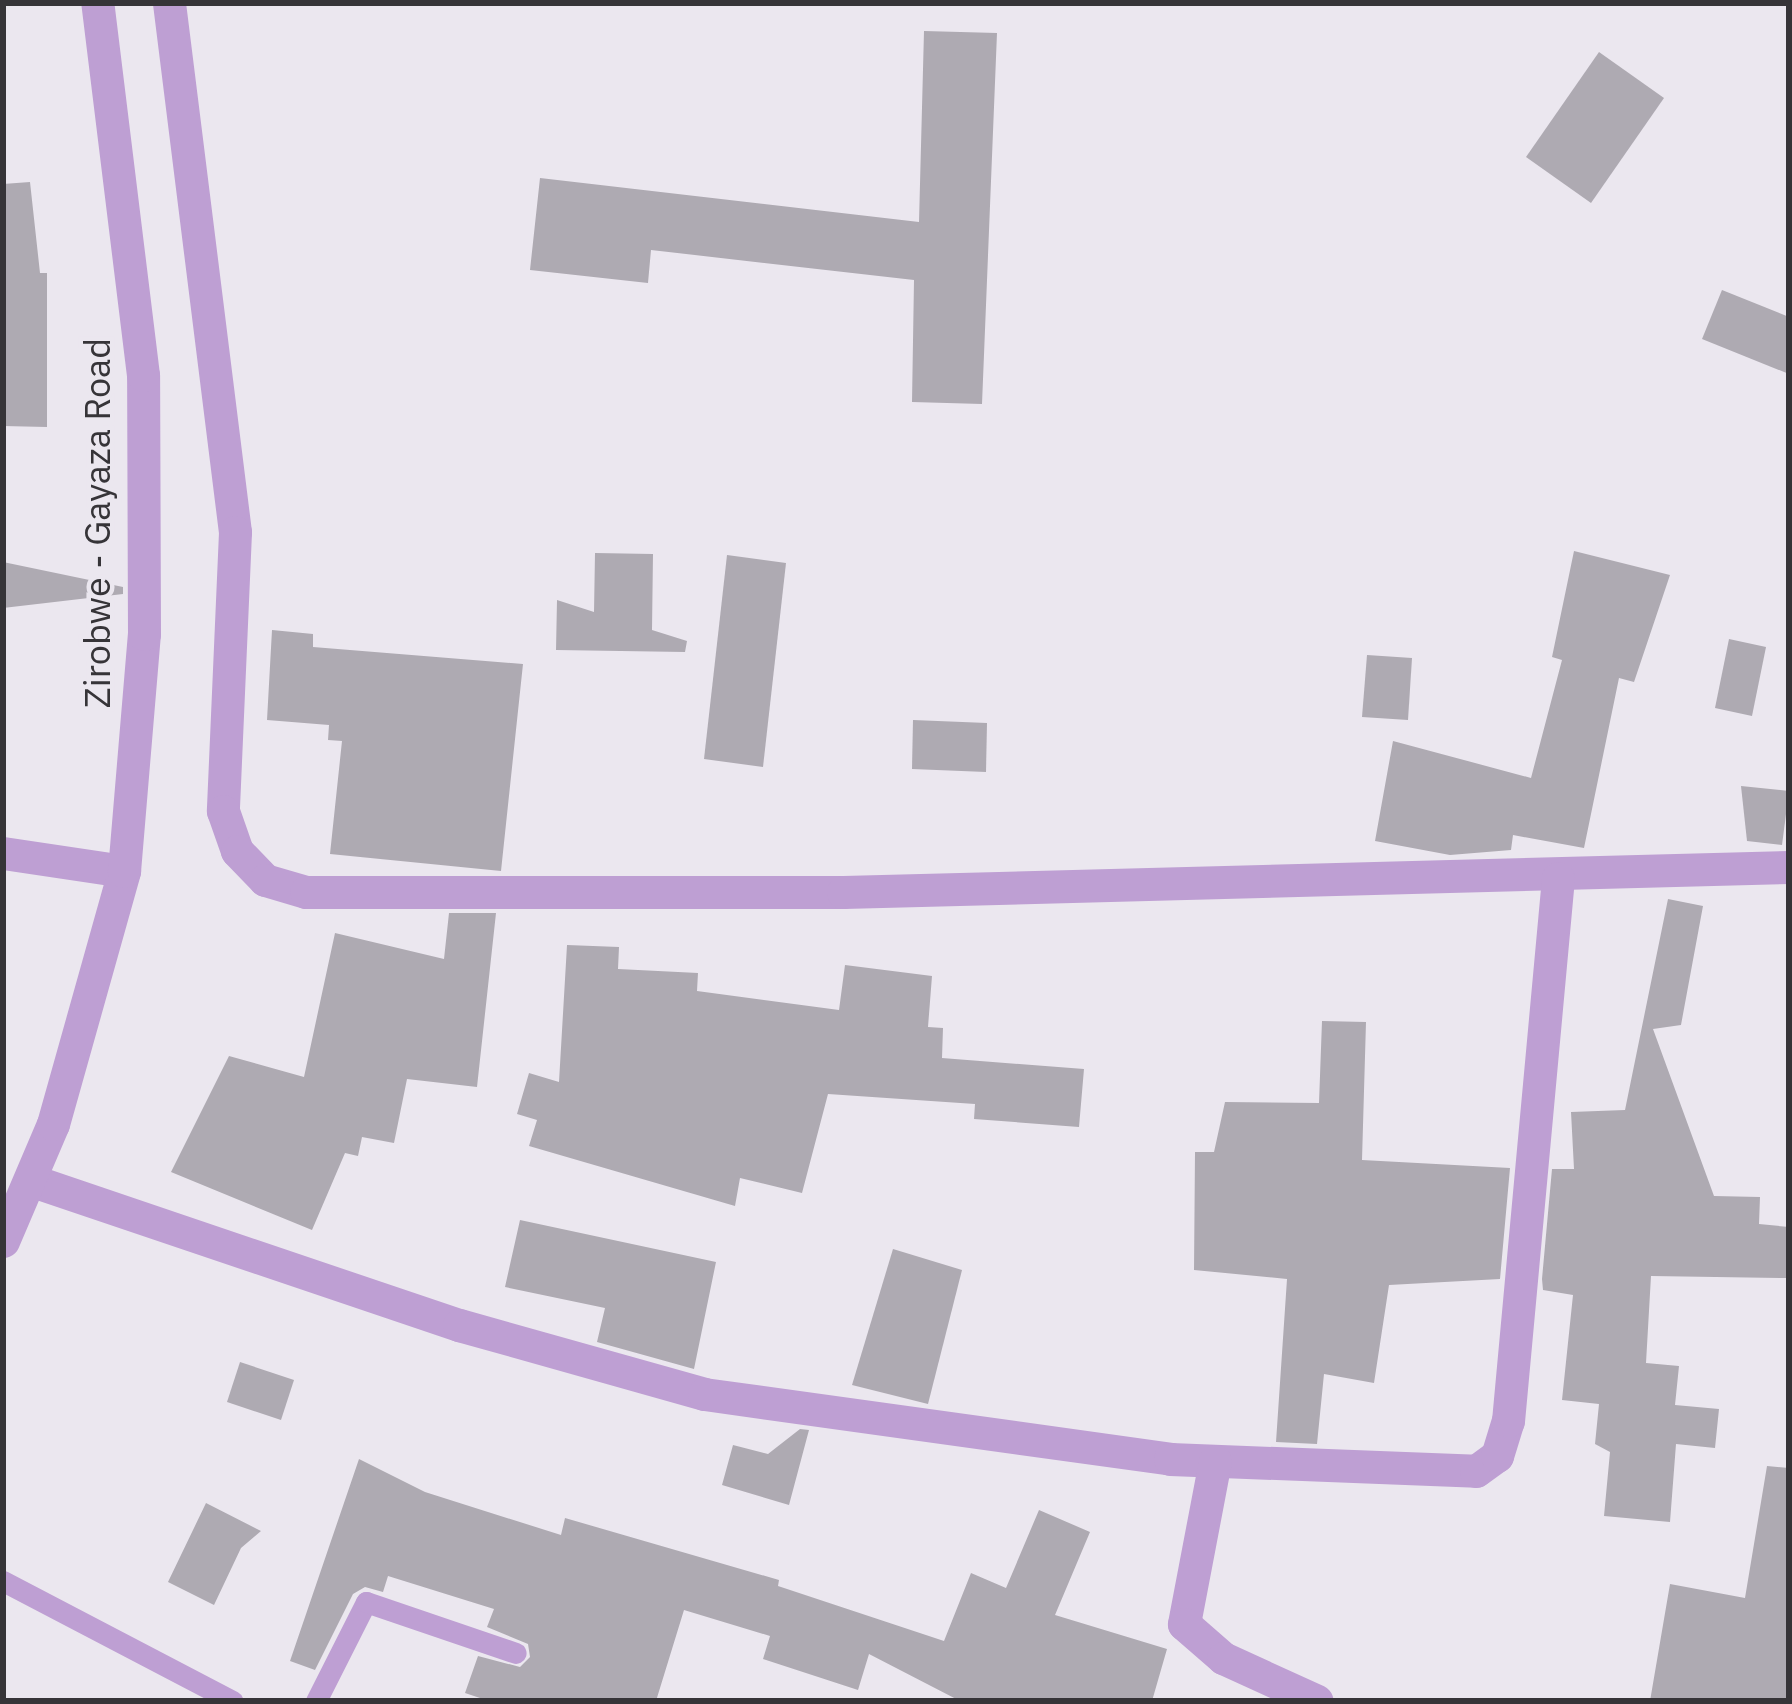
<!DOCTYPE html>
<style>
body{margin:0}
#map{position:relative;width:1792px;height:1704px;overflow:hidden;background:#ebe7ef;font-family:"IBM Plex Sans",sans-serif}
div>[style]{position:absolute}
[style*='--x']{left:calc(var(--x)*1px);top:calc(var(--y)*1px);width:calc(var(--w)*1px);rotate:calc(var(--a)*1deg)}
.building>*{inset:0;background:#aeaab2}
.service>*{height:21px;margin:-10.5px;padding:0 10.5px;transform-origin:10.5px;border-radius:10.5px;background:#be9fd3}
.minor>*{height:33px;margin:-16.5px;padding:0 16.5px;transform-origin:16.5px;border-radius:16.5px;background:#be9fd3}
.tertiary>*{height:33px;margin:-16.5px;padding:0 16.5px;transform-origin:16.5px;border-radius:16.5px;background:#be9fd3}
span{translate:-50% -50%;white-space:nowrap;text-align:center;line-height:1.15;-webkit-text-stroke:9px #ebe7ef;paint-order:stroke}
.street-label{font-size:36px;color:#363438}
.frame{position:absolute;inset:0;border:6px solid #363438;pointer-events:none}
</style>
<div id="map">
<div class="building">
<i style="clip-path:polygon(924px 31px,997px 33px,982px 404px,912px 402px,914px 280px,651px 250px,648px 283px,530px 270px,540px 178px,919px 222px)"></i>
<i style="clip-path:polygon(1599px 52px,1664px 98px,1591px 203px,1526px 157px)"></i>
<i style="clip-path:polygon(30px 182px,40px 273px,47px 273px,47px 427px,3px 426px,3px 184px)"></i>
<i style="clip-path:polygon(1722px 290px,1789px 317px,1789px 374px,1702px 339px)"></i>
<i style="clip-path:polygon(1574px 551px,1670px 575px,1634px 682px,1619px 678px,1584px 848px,1513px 835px,1511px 850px,1450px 855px,1375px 841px,1393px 741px,1531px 778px,1562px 660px,1552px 657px)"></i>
<i style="clip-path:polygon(595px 553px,653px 554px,652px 630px,687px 641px,685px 652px,556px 650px,557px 600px,594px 612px)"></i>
<i style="clip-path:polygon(727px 555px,786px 563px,763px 767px,704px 759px)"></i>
<i style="clip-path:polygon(3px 562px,123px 587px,123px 594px,3px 608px)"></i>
<i style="clip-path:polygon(272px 630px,313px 634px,313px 647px,523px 664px,501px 871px,330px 854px,342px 741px,328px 740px,329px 725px,267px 720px)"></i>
<i style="clip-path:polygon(1729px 639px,1766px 647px,1752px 716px,1715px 708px)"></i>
<i style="clip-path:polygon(1367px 655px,1412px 658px,1408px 720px,1362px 717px)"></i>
<i style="clip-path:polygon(913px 720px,987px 723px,986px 772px,912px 769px)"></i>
<i style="clip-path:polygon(1741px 786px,1789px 791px,1782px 845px,1747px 841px)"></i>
<i style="clip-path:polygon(1668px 899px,1703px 906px,1681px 1025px,1653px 1029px,1714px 1196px,1760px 1197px,1759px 1224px,1789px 1227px,1786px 1278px,1651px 1276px,1646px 1363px,1679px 1366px,1675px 1405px,1719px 1409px,1715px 1448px,1676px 1444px,1670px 1522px,1604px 1516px,1610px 1452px,1595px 1444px,1599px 1404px,1562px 1400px,1573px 1295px,1543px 1290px,1542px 1279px,1552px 1169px,1574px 1169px,1571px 1112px,1625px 1110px)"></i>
<i style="clip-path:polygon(449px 913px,496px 913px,477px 1087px,407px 1079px,394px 1143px,362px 1137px,358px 1156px,345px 1153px,312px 1230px,171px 1172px,229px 1056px,304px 1077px,335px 933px,444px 959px)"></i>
<i style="clip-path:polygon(567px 945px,619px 947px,618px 969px,698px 973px,697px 991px,839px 1010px,845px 965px,932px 976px,928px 1027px,943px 1028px,942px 1058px,1084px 1069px,1079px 1127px,974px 1119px,975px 1104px,828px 1094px,802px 1193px,740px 1178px,735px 1206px,529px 1146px,537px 1120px,517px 1114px,529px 1073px,559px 1082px)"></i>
<i style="clip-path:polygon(1322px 1021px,1366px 1022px,1362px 1160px,1510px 1168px,1500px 1279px,1389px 1285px,1374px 1383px,1324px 1374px,1317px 1444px,1276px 1442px,1287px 1279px,1194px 1270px,1195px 1152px,1214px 1152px,1225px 1102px,1319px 1103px)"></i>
<i style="clip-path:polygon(520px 1220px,716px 1262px,694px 1369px,597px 1342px,605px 1308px,505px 1287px)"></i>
<i style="clip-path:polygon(893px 1249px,962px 1270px,928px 1404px,852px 1385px)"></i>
<i style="clip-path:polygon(240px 1362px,294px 1380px,281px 1420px,227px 1402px)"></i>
<i style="clip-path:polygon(800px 1429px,809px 1430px,789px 1505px,722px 1485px,733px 1445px,768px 1454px)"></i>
<i style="clip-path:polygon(359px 1459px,425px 1492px,561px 1535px,565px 1518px,779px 1580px,778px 1586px,944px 1641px,971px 1573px,1006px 1588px,1039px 1510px,1090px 1532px,1055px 1615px,1167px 1649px,1152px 1701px,960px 1701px,869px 1654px,858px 1690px,763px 1659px,770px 1636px,684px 1610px,656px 1701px,489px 1701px,465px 1693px,478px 1656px,520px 1667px,530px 1657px,528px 1644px,487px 1627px,494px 1609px,388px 1576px,383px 1592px,365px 1587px,353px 1594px,315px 1670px,290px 1661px)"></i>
<i style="clip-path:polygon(1767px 1466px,1789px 1468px,1789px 1701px,1650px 1701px,1670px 1584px,1745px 1598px)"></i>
<i style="clip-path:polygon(206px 1503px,261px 1531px,241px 1548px,214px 1605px,168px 1582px)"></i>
</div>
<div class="service">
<i style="--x:3;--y:1581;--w:259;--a:27.6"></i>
<i style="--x:316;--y:1701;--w:111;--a:-63.2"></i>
<i style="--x:366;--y:1602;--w:158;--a:18.8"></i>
</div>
<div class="minor">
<i style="--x:169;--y:3;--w:533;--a:82.89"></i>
<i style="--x:235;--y:532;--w:279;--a:92.5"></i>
<i style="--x:223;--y:811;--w:42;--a:70.7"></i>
<i style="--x:237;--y:851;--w:40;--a:46"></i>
<i style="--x:265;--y:880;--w:43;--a:16.3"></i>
<i style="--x:306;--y:892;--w:537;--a:0"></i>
<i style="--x:843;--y:892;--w:946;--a:-1.51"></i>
<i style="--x:3;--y:853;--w:122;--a:8.5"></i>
<i style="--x:30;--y:1180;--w:453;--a:18.7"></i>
<i style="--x:459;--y:1325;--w:255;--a:15.7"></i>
<i style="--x:704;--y:1394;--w:471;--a:7.9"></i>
<i style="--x:1170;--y:1459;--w:306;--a:2.2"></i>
<i style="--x:1476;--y:1471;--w:26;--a:-36"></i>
<i style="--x:1497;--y:1456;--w:37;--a:-73"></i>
<i style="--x:1508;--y:1421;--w:545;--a:-84.74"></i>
<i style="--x:1215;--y:1461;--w:166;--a:100.8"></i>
<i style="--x:1184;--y:1624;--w:52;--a:41.1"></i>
<i style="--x:1223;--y:1658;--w:103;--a:24.6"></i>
</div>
<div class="tertiary">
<i style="--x:3;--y:1241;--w:127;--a:-66.9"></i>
<i style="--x:53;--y:1124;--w:263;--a:-74.3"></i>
<i style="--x:124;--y:871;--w:238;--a:-85.2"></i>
<i style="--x:144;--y:634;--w:259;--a:-90.2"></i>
<i style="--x:143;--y:375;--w:375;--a:-97"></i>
</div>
<div class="street-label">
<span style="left:97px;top:523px;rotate:-90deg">Zirobwe - Gayaza Road</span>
</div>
<div class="frame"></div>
</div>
